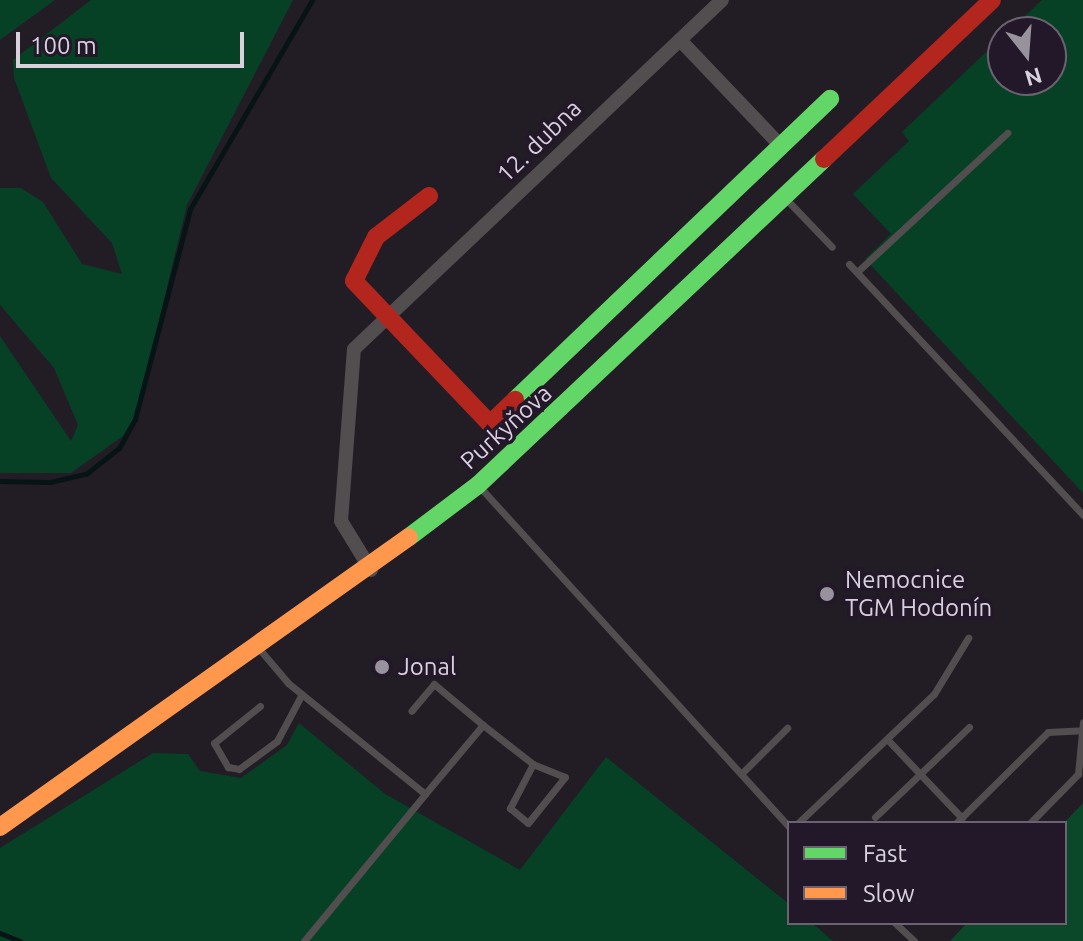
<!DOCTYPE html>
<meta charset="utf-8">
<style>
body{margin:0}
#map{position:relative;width:1083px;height:941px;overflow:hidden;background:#221c25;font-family:Ubuntu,sans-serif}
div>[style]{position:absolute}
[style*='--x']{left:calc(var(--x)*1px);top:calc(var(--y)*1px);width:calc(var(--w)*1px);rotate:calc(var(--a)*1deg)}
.green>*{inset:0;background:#064125}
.forest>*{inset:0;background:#0b4729}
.stream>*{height:5px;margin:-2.5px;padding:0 2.5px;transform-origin:2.5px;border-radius:2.5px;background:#071415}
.lane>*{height:7px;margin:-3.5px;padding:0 3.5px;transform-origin:3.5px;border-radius:3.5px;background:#524d4f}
.street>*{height:14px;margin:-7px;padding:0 7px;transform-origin:7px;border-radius:7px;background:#524d4f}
.fast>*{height:18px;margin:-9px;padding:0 9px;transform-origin:9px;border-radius:9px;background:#63d668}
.slow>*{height:18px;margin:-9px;padding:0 9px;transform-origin:9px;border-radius:9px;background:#ff974d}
.jam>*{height:18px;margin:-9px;padding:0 9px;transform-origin:9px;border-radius:9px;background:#b3261e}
.dots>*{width:22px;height:22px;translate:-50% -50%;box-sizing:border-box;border:4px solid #231829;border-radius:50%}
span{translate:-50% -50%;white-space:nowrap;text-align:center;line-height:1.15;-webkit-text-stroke:7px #231829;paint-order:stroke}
.street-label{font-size:24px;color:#d8d1dd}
.poi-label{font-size:24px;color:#d8d1dd}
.left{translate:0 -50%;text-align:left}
.legend{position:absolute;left:787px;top:821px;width:280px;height:104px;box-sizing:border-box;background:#231829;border:2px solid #6b6271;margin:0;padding:10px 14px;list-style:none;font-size:24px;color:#d8d1dd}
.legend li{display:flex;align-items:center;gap:16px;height:40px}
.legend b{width:40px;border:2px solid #6b6271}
.north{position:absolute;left:987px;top:16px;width:80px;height:80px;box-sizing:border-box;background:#231829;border:2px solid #6b6271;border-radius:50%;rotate:163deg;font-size:22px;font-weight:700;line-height:32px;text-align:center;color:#d8d1dd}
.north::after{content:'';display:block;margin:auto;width:28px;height:36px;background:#98929d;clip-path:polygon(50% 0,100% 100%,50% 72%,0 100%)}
.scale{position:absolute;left:16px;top:32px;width:228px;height:36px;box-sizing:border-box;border:4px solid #d8d1dd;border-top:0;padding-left:10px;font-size:24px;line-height:28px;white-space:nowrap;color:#d8d1dd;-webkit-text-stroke:6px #231829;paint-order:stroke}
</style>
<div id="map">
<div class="green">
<i style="clip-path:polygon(0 0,55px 0,0 40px)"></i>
<i style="clip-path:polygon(91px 0,293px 0,187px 205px,136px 414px,123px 436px,71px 473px,0 473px,0 336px,71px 441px,78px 425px,54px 368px,0 305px,0 188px,21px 188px,43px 202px,82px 264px,122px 274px,112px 243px,51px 178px,14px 78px,13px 60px)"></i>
<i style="clip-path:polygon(1042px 0,1083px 0,1083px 493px,865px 259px,891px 234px,853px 194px,909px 141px,902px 132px,1003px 36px,1003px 80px,1051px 80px,1051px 32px,1008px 32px)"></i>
<i style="clip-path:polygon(299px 723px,385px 794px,520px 870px,606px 757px,789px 904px,789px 923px,812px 923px,833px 941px,0 941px,0 848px,153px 753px,188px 754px,200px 771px,241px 778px,287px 745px)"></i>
</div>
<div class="forest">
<i style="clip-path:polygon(1083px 803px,1083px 941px,950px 941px,967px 923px,1065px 923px,1064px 823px)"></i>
</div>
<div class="stream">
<i style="--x:0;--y:481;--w:50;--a:1.1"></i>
<i style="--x:50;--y:482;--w:37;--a:-13"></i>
<i style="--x:86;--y:474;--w:42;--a:-38.2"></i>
<i style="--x:119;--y:448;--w:33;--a:-61"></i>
<i style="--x:135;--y:419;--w:217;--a:-75.3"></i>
<i style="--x:190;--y:209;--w:242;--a:-59.7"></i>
<i style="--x:0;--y:933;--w:22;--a:22"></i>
</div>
<div class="lane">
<i style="--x:786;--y:199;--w:66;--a:46.2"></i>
<i style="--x:849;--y:264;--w:343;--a:47"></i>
<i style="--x:857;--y:272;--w:205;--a:-42.8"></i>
<i style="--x:478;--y:485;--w:462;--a:47.7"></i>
<i style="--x:261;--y:651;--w:42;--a:49.8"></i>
<i style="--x:288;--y:683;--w:176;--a:39"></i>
<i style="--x:425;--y:794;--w:90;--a:-50"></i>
<i style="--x:483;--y:725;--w:64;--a:-140.1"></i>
<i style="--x:434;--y:684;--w:35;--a:130"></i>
<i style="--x:260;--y:706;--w:59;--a:141.2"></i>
<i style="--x:214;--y:743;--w:28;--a:60"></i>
<i style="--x:228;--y:767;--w:11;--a:10"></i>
<i style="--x:239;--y:769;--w:47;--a:-36.4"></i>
<i style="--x:277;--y:741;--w:53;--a:-62"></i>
<i style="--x:483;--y:725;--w:63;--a:38"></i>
<i style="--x:533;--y:764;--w:50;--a:117.6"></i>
<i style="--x:510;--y:808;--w:23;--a:40"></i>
<i style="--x:528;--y:823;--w:59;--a:-51.2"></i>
<i style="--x:565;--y:777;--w:35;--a:-158"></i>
<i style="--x:742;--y:773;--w:64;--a:-45"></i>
<i style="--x:875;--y:817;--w:62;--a:-43.7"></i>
<i style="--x:920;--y:774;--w:48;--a:-133.3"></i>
<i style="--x:962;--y:818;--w:61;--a:-133.7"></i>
<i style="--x:920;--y:774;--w:68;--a:-43.8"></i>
<i style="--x:798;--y:823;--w:187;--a:-43.5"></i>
<i style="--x:934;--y:694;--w:66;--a:-58.7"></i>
<i style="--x:956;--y:823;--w:129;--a:-44.7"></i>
<i style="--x:1048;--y:732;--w:35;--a:-3"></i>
<i style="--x:1030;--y:823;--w:69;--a:-45.6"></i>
<i style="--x:1078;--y:774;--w:52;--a:-84.5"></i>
<i style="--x:895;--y:923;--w:26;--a:43"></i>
<i style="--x:304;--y:941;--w:190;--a:-50.5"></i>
</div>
<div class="street">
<i style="--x:680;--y:40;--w:146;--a:46.4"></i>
<i style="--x:371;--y:570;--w:57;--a:-121.5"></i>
<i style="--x:341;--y:521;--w:172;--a:-85.7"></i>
<i style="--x:354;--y:349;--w:507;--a:-43.48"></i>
</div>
<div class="fast">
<i style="--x:515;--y:400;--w:436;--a:-43.7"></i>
<i style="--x:409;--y:537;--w:86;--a:-37"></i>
<i style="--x:478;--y:485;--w:475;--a:-43.3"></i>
</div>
<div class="slow">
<i style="--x:0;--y:827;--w:501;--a:-35.34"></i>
</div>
<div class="jam">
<i style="--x:824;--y:159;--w:231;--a:-43.4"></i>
<i style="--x:429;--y:196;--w:67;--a:142.3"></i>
<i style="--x:376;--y:237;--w:49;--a:116.6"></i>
<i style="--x:354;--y:281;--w:197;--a:46.4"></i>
<i style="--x:490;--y:424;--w:35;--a:-44"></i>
</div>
<div class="dots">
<i style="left:827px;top:594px;background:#98929d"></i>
<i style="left:382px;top:667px;background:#98929d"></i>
</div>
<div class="street-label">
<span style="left:539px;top:141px;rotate:-44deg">12. dubna</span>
<span style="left:506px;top:427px;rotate:-42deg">Purkyňova</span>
</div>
<div class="poi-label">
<span class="left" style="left:845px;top:594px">Nemocnice<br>TGM Hodonín</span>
<span class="left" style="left:398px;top:667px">Jonal</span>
</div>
<ul class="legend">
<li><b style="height:10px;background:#63d668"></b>Fast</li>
<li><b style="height:10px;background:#ff974d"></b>Slow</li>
</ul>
<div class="north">N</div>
<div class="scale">100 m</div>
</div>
